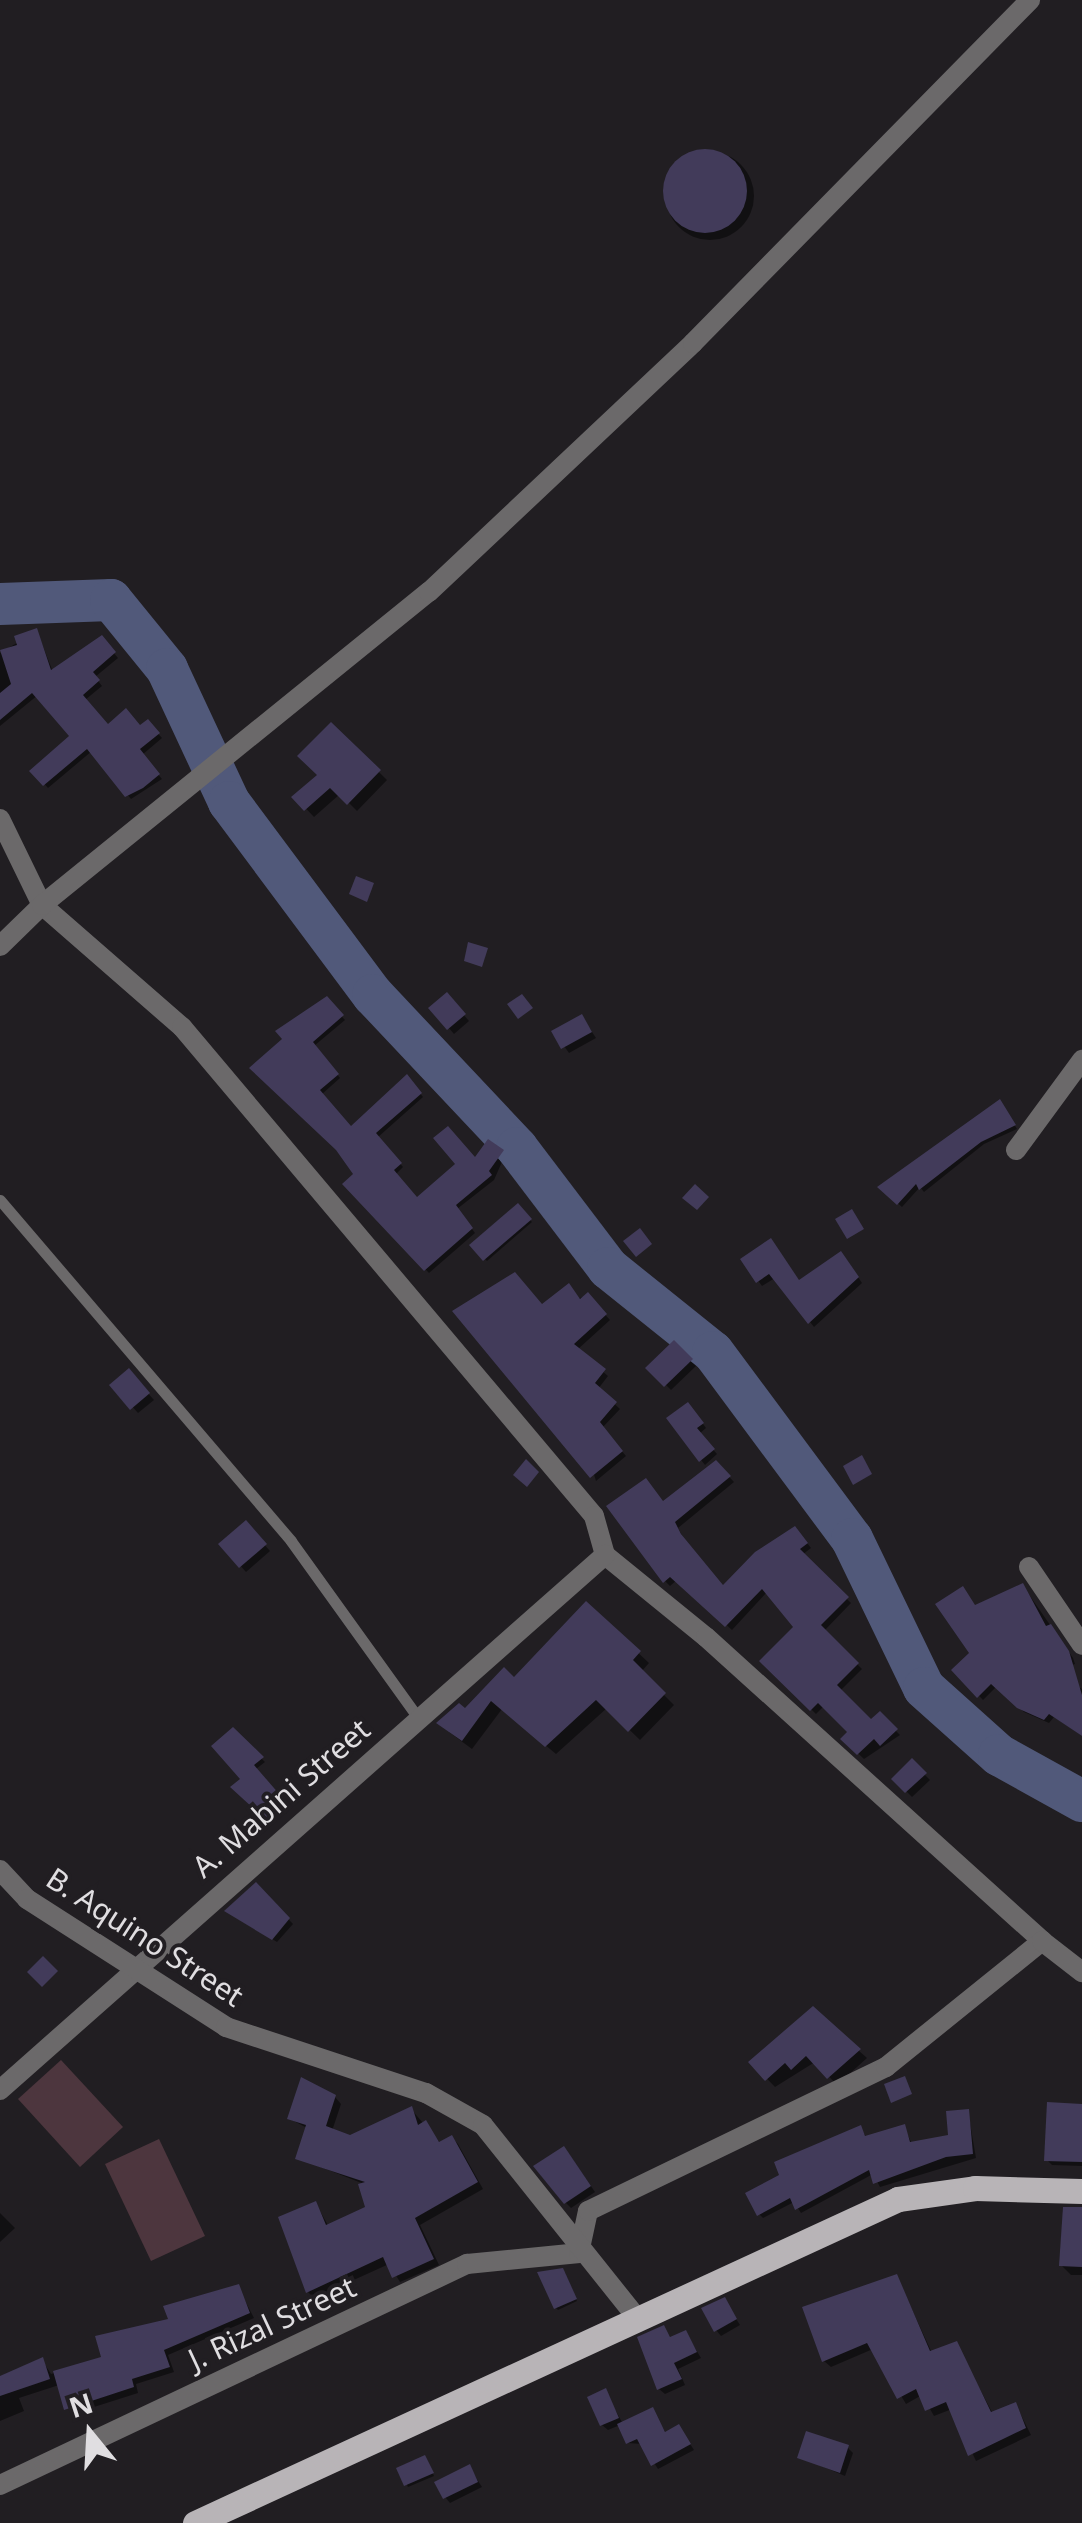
<!DOCTYPE html>
<style>
body{margin:0}
#map{position:relative;width:1082px;height:2523px;overflow:hidden;background:#211e22;font-family:"Noto Sans",sans-serif}
div>[style]{position:absolute}
[style*='--x']{left:calc(var(--x)*1px);top:calc(var(--y)*1px);width:calc(var(--w)*1px);rotate:calc(var(--a)*1deg)}
.green>*{inset:0;background:#4d363e}
.shadow>*{inset:0;background:#0007}
.round{border-radius:50%}
.river>*{height:42px;margin:-21px;padding:0 21px;transform-origin:21px;border-radius:21px;background:#51597a}
.building>*{inset:0;background:#423b5a}
.service>*{height:11px;margin:-5.5px;padding:0 5.5px;transform-origin:5.5px;border-radius:5.5px;background:#6b696a}
.minor>*{height:20px;margin:-10px;padding:0 10px;transform-origin:10px;border-radius:10px;background:#6b696a}
.tertiary>*{height:20px;margin:-10px;padding:0 10px;transform-origin:10px;border-radius:10px;background:#6b696a}
.primary>*{height:25px;margin:-12.5px;padding:0 12.5px;transform-origin:12.5px;border-radius:12.5px;background:#b8b4b7}
span{translate:-50% -50%;white-space:nowrap;text-align:center;line-height:1.15;-webkit-text-stroke:8px #211e22;paint-order:stroke}
.street-label{font-size:30px;color:#e0dee1}
.north{position:absolute;left:40px;top:2383px;width:100px;height:100px;-webkit-text-stroke:8px #211e22;paint-order:stroke;rotate:342deg;font-size:28px;font-weight:700;line-height:40px;text-align:center;color:#e0dee1}
.north::after{content:'';display:block;margin:auto;width:35px;height:45px;background:#e0dee1;clip-path:polygon(50% 0,100% 100%,50% 72%,0 100%)}
</style>
<div id="map">
<div class="green">
<i style="clip-path:polygon(61px 2060px,123px 2127px,80px 2167px,18px 2099px)"></i>
<i style="clip-path:polygon(159px 2139px,205px 2236px,151px 2261px,105px 2164px)"></i>
</div>
<div class="shadow">
<i class="round" style="left:666px;top:152px;width:88px;height:88px"></i>
<i style="clip-path:polygon(37px 631px,53px 672px,101px 638px,118px 658px,95px 677px,102px 686px,85px 700px,108px 727px,151px 726px,162px 738px,142px 755px,162px 779px,131px 799px,92px 751px,48px 788px,33px 771px,73px 737px,38px 695px,0 726px,0 653px)"></i>
<i style="clip-path:polygon(331px 725px,387px 780px,357px 811px,340px 794px,314px 817px,295px 797px,320px 775px)"></i>
<i style="clip-path:polygon(447px 996px,469px 1021px,454px 1034px,432px 1008px)"></i>
<i style="clip-path:polygon(326px 999px,345px 1020px,314px 1046px,340px 1078px,321px 1095px,352px 1129px,406px 1077px,423px 1097px,377px 1138px,403px 1167px,396px 1174px,418px 1200px,458px 1164px,505px 1155px,494px 1180px,457px 1209px,475px 1233px,429px 1273px,345px 1184px,356px 1174px,339px 1149px,253px 1068px)"></i>
<i style="clip-path:polygon(582px 1017px,596px 1038px,569px 1053px,554px 1032px)"></i>
<i style="clip-path:polygon(1003px 1106px,1017px 1129px,984px 1144px,924px 1192px,920px 1187px,902px 1207px,881px 1188px)"></i>
<i style="clip-path:polygon(517px 1207px,532px 1222px,487px 1261px,472px 1246px)"></i>
<i style="clip-path:polygon(846px 1259px,862px 1283px,814px 1327px,775px 1278px,762px 1286px,743px 1260px,800px 1282px)"></i>
<i style="clip-path:polygon(588px 1296px,610px 1320px,577px 1350px,608px 1376px,598px 1389px,620px 1409px,602px 1428px,626px 1456px,596px 1481px,542px 1307px)"></i>
<i style="clip-path:polygon(674px 1343px,696px 1366px,671px 1390px,649px 1368px)"></i>
<i style="clip-path:polygon(129px 1372px,154px 1400px,138px 1413px,113px 1385px)"></i>
<i style="clip-path:polygon(692px 1409px,706px 1428px,699px 1434px,717px 1454px,705px 1465px,669px 1419px)"></i>
<i style="clip-path:polygon(716px 1463px,734px 1482px,678px 1528px,685px 1541px,723px 1588px,800px 1534px,811px 1548px,802px 1555px,851px 1603px,824px 1631px,862px 1669px,840px 1691px,871px 1723px,880px 1715px,900px 1735px,864px 1759px,843px 1739px,850px 1732px,824px 1706px,816px 1714px,762px 1661px,797px 1627px,767px 1592px,732px 1630px,677px 1580px,670px 1586px,665px 1581px,610px 1507px,663px 1503px)"></i>
<i style="clip-path:polygon(246px 1524px,270px 1551px,246px 1572px,221px 1544px)"></i>
<i style="clip-path:polygon(1023px 1586px,1073px 1658px,1075px 1664px,1053px 1670px,1082px 1689px,1082px 1736px,1054px 1717px,1049px 1723px,1024px 1712px,997px 1686px,983px 1700px,955px 1670px,973px 1654px,975px 1607px)"></i>
<i style="clip-path:polygon(586px 1604px,649px 1663px,641px 1672px,674px 1705px,640px 1740px,607px 1708px,556px 1754px,502px 1709px,472px 1749px,449px 1732px,466px 1711px,514px 1681px)"></i>
<i style="clip-path:polygon(233px 1731px,265px 1762px,256px 1769px,288px 1808px,271px 1822px,233px 1788px,243px 1779px)"></i>
<i style="clip-path:polygon(912px 1762px,930px 1780px,912px 1797px,894px 1779px)"></i>
<i style="clip-path:polygon(256px 1885px,293px 1924px,277px 1942px,227px 1911px)"></i>
<i style="clip-path:polygon(813px 2010px,867px 2058px,837px 2085px,815px 2062px,775px 2087px,752px 2063px)"></i>
<i style="clip-path:polygon(335px 2097px,341px 2104px,332px 2131px,350px 2137px,411px 2109px,441px 2144px,452px 2138px,458px 2144px,483px 2189px,420px 2225px,439px 2265px,400px 2282px,389px 2264px,314px 2298px,308px 2292px,316px 2204px,329px 2227px,368px 2208px,364px 2184px,298px 2158px,307px 2128px,290px 2119px)"></i>
<i style="clip-path:polygon(1082px 2106px,1082px 2166px,1052px 2165px,1047px 2160px)"></i>
<i style="clip-path:polygon(968px 2111px,976px 2158px,880px 2187px,873px 2174px,801px 2213px,794px 2202px,763px 2218px,759px 2214px,860px 2128px,867px 2138px,904px 2127px,912px 2144px,951px 2137px)"></i>
<i style="clip-path:polygon(569px 2154px,595px 2192px,571px 2208px,565px 2202px)"></i>
<i style="clip-path:polygon(1082px 2207px,1082px 2275px,1071px 2275px,1061px 2265px,1065px 2209px)"></i>
<i style="clip-path:polygon(0 2213px,15px 2228px,0 2242px)"></i>
<i style="clip-path:polygon(565px 2273px,577px 2301px,558px 2310px,556px 2308px)"></i>
<i style="clip-path:polygon(897px 2277px,932px 2353px,956px 2344px,993px 2414px,1016px 2405px,1031px 2435px,976px 2461px,952px 2409px,934px 2416px,922px 2395px,906px 2404px,873px 2349px,831px 2367px,824px 2361px)"></i>
<i style="clip-path:polygon(238px 2287px,254px 2318px,168px 2355px,174px 2372px,136px 2384px,138px 2393px,72px 2414px,59px 2385px,19px 2398px,24px 2411px,0 2421px,0 2379px,42px 2360px,51px 2374px,104px 2358px)"></i>
<i style="clip-path:polygon(724px 2300px,740px 2325px,721px 2336px,716px 2330px)"></i>
<i style="clip-path:polygon(663px 2328px,672px 2339px,686px 2333px,701px 2358px,678px 2369px,685px 2385px,665px 2394px,659px 2389px)"></i>
<i style="clip-path:polygon(605px 2391px,623px 2424px,652px 2410px,666px 2433px,679px 2427px,694px 2450px,658px 2469px,642px 2444px,628px 2443px,620px 2425px,608px 2430px,602px 2425px,590px 2399px)"></i>
<i style="clip-path:polygon(848px 2448px,853px 2453px,845px 2476px,800px 2457px)"></i>
<i style="clip-path:polygon(427px 2460px,434px 2476px,408px 2487px,399px 2469px)"></i>
<i style="clip-path:polygon(469px 2467px,482px 2487px,450px 2503px,445px 2497px)"></i>
</div>
<div class="river">
<i style="--x:0;--y:604;--w:111;--a:-2.1"></i>
<i style="--x:111;--y:600;--w:89;--a:50.9"></i>
<i style="--x:167;--y:669;--w:147;--a:65"></i>
<i style="--x:229;--y:802;--w:241;--a:53.3"></i>
<i style="--x:373;--y:995;--w:210;--a:46.7"></i>
<i style="--x:517;--y:1148;--w:151;--a:52.8"></i>
<i style="--x:608;--y:1268;--w:134;--a:38.7"></i>
<i style="--x:713;--y:1352;--w:233;--a:53.4"></i>
<i style="--x:852;--y:1539;--w:165;--a:64.2"></i>
<i style="--x:924;--y:1688;--w:101;--a:41.8"></i>
<i style="--x:999;--y:1755;--w:95;--a:29"></i>
</div>
<div class="building">
<i class="round" style="left:663px;top:149px;width:84px;height:84px"></i>
<i style="clip-path:polygon(37px 628px,51px 670px,102px 635px,116px 652px,93px 672px,100px 680px,83px 695px,108px 724px,126px 708px,140px 725px,148px 719px,160px 733px,140px 749px,160px 774px,143px 788px,125px 797px,87px 749px,43px 786px,29px 771px,69px 736px,32px 693px,0 720px,0 693px,11px 684px,0 650px,17px 645px,14px 636px)"></i>
<i style="clip-path:polygon(331px 722px,381px 770px,347px 805px,330px 788px,304px 811px,291px 797px,317px 775px,297px 756px)"></i>
<i style="clip-path:polygon(356px 876px,374px 883px,367px 902px,349px 894px)"></i>
<i style="clip-path:polygon(468px 942px,488px 948px,482px 967px,464px 961px)"></i>
<i style="clip-path:polygon(447px 992px,466px 1014px,447px 1030px,428px 1008px)"></i>
<i style="clip-path:polygon(522px 994px,533px 1008px,518px 1019px,507px 1004px)"></i>
<i style="clip-path:polygon(327px 996px,344px 1015px,313px 1042px,339px 1074px,320px 1090px,351px 1126px,407px 1074px,422px 1093px,376px 1133px,402px 1163px,394px 1170px,417px 1197px,455px 1164px,433px 1138px,448px 1126px,475px 1157px,488px 1139px,504px 1150px,489px 1171px,492px 1175px,456px 1205px,473px 1228px,424px 1271px,342px 1184px,353px 1174px,336px 1150px,249px 1068px,282px 1039px,275px 1031px)"></i>
<i style="clip-path:polygon(582px 1014px,592px 1032px,561px 1049px,551px 1031px)"></i>
<i style="clip-path:polygon(1000px 1099px,1016px 1125px,981px 1142px,919px 1190px,916px 1184px,897px 1205px,877px 1187px)"></i>
<i style="clip-path:polygon(695px 1184px,709px 1197px,697px 1210px,682px 1198px)"></i>
<i style="clip-path:polygon(518px 1203px,532px 1219px,483px 1261px,469px 1245px)"></i>
<i style="clip-path:polygon(852px 1209px,864px 1229px,847px 1239px,835px 1219px)"></i>
<i style="clip-path:polygon(640px 1228px,652px 1244px,636px 1257px,623px 1241px)"></i>
<i style="clip-path:polygon(771px 1238px,799px 1280px,841px 1251px,859px 1277px,808px 1324px,769px 1274px,756px 1283px,740px 1259px)"></i>
<i style="clip-path:polygon(515px 1272px,542px 1304px,569px 1283px,580px 1299px,588px 1292px,607px 1314px,574px 1344px,606px 1369px,595px 1383px,617px 1402px,600px 1422px,623px 1451px,590px 1478px,452px 1311px)"></i>
<i style="clip-path:polygon(674px 1340px,693px 1359px,664px 1387px,645px 1368px)"></i>
<i style="clip-path:polygon(129px 1368px,150px 1393px,130px 1410px,109px 1385px)"></i>
<i style="clip-path:polygon(688px 1402px,704px 1423px,697px 1428px,715px 1449px,699px 1462px,666px 1418px)"></i>
<i style="clip-path:polygon(862px 1455px,872px 1474px,853px 1485px,843px 1466px)"></i>
<i style="clip-path:polygon(526px 1459px,539px 1472px,527px 1487px,513px 1475px)"></i>
<i style="clip-path:polygon(716px 1460px,731px 1476px,675px 1522px,681px 1534px,723px 1585px,755px 1552px,795px 1526px,808px 1543px,800px 1549px,849px 1597px,821px 1625px,859px 1663px,837px 1685px,871px 1719px,880px 1711px,898px 1729px,880px 1746px,874px 1739px,857px 1755px,840px 1739px,847px 1732px,818px 1703px,810px 1711px,759px 1661px,793px 1627px,762px 1589px,725px 1627px,670px 1577px,663px 1583px,606px 1506px,646px 1478px,663px 1501px)"></i>
<i style="clip-path:polygon(246px 1520px,267px 1544px,239px 1568px,218px 1544px)"></i>
<i style="clip-path:polygon(1023px 1583px,1046px 1626px,1051px 1624px,1069px 1651px,1082px 1695px,1082px 1736px,1049px 1714px,1044px 1720px,1017px 1708px,991px 1684px,977px 1698px,951px 1670px,969px 1653px,935px 1604px,963px 1586px,975px 1605px)"></i>
<i style="clip-path:polygon(586px 1601px,641px 1651px,633px 1660px,666px 1693px,628px 1732px,596px 1700px,545px 1747px,491px 1701px,462px 1741px,436px 1723px,459px 1703px,465px 1708px,504px 1667px,514px 1677px)"></i>
<i style="clip-path:polygon(233px 1727px,264px 1757px,254px 1765px,287px 1803px,266px 1820px,230px 1787px,240px 1779px,211px 1746px)"></i>
<i style="clip-path:polygon(912px 1758px,927px 1773px,905px 1793px,891px 1779px)"></i>
<i style="clip-path:polygon(256px 1882px,290px 1918px,272px 1940px,224px 1911px)"></i>
<i style="clip-path:polygon(43px 1956px,58px 1971px,42px 1987px,27px 1972px)"></i>
<i style="clip-path:polygon(813px 2006px,861px 2049px,827px 2079px,806px 2056px,791px 2070px,785px 2063px,765px 2081px,748px 2062px)"></i>
<i style="clip-path:polygon(905px 2076px,912px 2094px,891px 2103px,884px 2084px)"></i>
<i style="clip-path:polygon(301px 2077px,336px 2095px,326px 2126px,350px 2135px,412px 2106px,418px 2125px,426px 2120px,439px 2142px,452px 2135px,478px 2182px,415px 2218px,434px 2259px,392px 2278px,383px 2257px,306px 2293px,278px 2217px,316px 2201px,326px 2225px,365px 2207px,358px 2184px,365px 2182px,295px 2159px,306px 2125px,287px 2119px)"></i>
<i style="clip-path:polygon(1047px 2102px,1082px 2104px,1082px 2162px,1044px 2161px)"></i>
<i style="clip-path:polygon(969px 2109px,973px 2154px,946px 2157px,873px 2184px,869px 2170px,795px 2210px,790px 2198px,757px 2216px,745px 2193px,779px 2175px,774px 2162px,861px 2125px,865px 2136px,905px 2124px,910px 2142px,948px 2135px,946px 2111px)"></i>
<i style="clip-path:polygon(564px 2146px,591px 2186px,564px 2204px,533px 2166px)"></i>
<i style="clip-path:polygon(1063px 2207px,1082px 2207px,1082px 2267px,1059px 2266px)"></i>
<i style="clip-path:polygon(563px 2268px,577px 2299px,554px 2309px,537px 2272px)"></i>
<i style="clip-path:polygon(897px 2274px,930px 2351px,957px 2341px,991px 2412px,1016px 2402px,1026px 2428px,968px 2456px,946px 2402px,925px 2411px,916px 2389px,897px 2399px,867px 2343px,822px 2362px,802px 2307px)"></i>
<i style="clip-path:polygon(239px 2284px,250px 2313px,164px 2350px,170px 2367px,132px 2379px,134px 2387px,64px 2410px,53px 2371px,101px 2357px,95px 2336px,168px 2319px,163px 2306px)"></i>
<i style="clip-path:polygon(725px 2297px,737px 2319px,714px 2332px,701px 2308px)"></i>
<i style="clip-path:polygon(664px 2325px,670px 2337px,686px 2330px,697px 2352px,674px 2363px,682px 2379px,657px 2390px,637px 2337px)"></i>
<i style="clip-path:polygon(43px 2357px,50px 2379px,0 2396px,0 2376px)"></i>
<i style="clip-path:polygon(606px 2388px,619px 2418px,600px 2426px,587px 2397px)"></i>
<i style="clip-path:polygon(653px 2407px,665px 2432px,679px 2424px,691px 2444px,651px 2466px,637px 2439px,626px 2444px,617px 2424px)"></i>
<i style="clip-path:polygon(806px 2431px,849px 2445px,840px 2473px,797px 2458px)"></i>
<i style="clip-path:polygon(425px 2455px,434px 2473px,404px 2486px,396px 2468px)"></i>
<i style="clip-path:polygon(470px 2464px,478px 2482px,443px 2499px,434px 2482px)"></i>
</div>
<div class="service">
<i style="--x:0;--y:1200;--w:448;--a:49.5"></i>
<i style="--x:291;--y:1541;--w:218;--a:54.3"></i>
</div>
<div class="minor">
<i style="--x:0;--y:819;--w:96;--a:64"></i>
<i style="--x:42;--y:905;--w:186;--a:41.1"></i>
<i style="--x:182;--y:1027;--w:639;--a:49.88"></i>
<i style="--x:594;--y:1516;--w:41;--a:74.2"></i>
<i style="--x:605;--y:1555;--w:130;--a:39.1"></i>
<i style="--x:706;--y:1637;--w:453;--a:42.1"></i>
<i style="--x:0;--y:946;--w:59;--a:-44.3"></i>
<i style="--x:42;--y:905;--w:498;--a:-39"></i>
<i style="--x:429;--y:592;--w:363;--a:-43.3"></i>
<i style="--x:693;--y:343;--w:481;--a:-45.5"></i>
<i style="--x:1016;--y:1150;--w:112;--a:-53.7"></i>
<i style="--x:1029;--y:1567;--w:94;--a:55.8"></i>
<i style="--x:0;--y:2090;--w:808;--a:-41.49"></i>
<i style="--x:0;--y:2485;--w:517;--a:-25.33"></i>
<i style="--x:467;--y:2264;--w:113;--a:-5.6"></i>
<i style="--x:579;--y:2253;--w:43;--a:-77.9"></i>
<i style="--x:588;--y:2211;--w:331;--a:-25.8"></i>
<i style="--x:886;--y:2067;--w:201;--a:-38.9"></i>
<i style="--x:1042;--y:1941;--w:51;--a:37.8"></i>
</div>
<div class="tertiary">
<i style="--x:0;--y:1870;--w:40;--a:47"></i>
<i style="--x:27;--y:1899;--w:237;--a:32.7"></i>
<i style="--x:226;--y:2027;--w:211;--a:18.3"></i>
<i style="--x:426;--y:2093;--w:65;--a:29.3"></i>
<i style="--x:483;--y:2125;--w:247;--a:51.4"></i>
</div>
<div class="primary">
<i style="--x:195;--y:2523;--w:774;--a:-24.74"></i>
<i style="--x:898;--y:2199;--w:78;--a:-8.1"></i>
<i style="--x:975;--y:2188;--w:107;--a:1.6"></i>
</div>
<div class="street-label">
<span style="left:281px;top:1798px;rotate:-41deg">A. Mabini Street</span>
<span style="left:145px;top:1937px;rotate:33deg">B. Aquino Street</span>
<span style="left:272px;top:2323px;rotate:-25deg">J. Rizal Street</span>
</div>
<div class="north">N</div>
</div>
